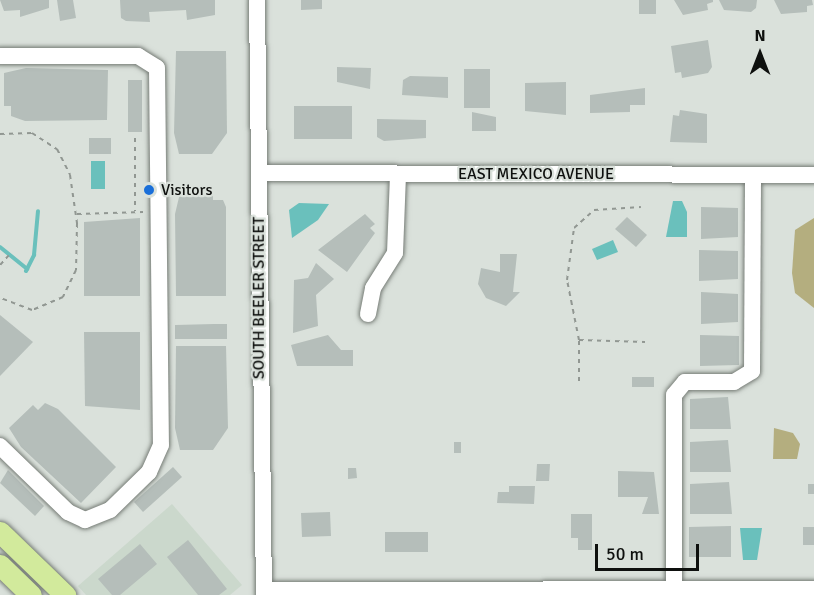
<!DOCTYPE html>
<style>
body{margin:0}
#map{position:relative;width:814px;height:595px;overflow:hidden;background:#dae1db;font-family:Signika,sans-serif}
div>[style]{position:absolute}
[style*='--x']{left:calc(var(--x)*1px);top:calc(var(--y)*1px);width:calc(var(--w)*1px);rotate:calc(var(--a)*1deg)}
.built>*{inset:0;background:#cbd8cc}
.green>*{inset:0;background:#b4ae7f}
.water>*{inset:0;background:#6ac0bc}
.stream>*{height:4px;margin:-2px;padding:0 2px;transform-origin:2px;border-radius:2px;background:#6ac0bc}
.building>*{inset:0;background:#b5beba}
.path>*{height:2px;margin-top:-1px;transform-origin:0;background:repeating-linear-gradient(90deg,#919792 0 4.5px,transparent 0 9px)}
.roads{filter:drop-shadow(0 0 2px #767c76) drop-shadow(0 0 2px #767c76)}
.minor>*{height:16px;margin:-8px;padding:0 8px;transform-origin:8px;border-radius:8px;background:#fff}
.major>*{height:21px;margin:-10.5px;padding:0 10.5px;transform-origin:10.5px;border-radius:10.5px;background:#d2ea9c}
.dots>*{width:16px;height:16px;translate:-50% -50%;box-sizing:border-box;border:3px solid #dae1db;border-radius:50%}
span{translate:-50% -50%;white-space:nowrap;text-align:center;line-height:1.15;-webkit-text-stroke:4.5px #dae1db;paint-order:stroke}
.street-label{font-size:16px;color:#0e100e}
.poi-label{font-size:16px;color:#0e100e}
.left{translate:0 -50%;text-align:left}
.north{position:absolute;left:730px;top:24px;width:60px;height:60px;-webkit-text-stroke:4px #dae1db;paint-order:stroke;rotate:0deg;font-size:16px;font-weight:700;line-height:24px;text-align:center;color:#0e100e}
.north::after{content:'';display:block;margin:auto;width:21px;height:27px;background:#0e100e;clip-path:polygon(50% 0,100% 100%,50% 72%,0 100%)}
.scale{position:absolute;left:595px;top:544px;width:104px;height:27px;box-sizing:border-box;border:3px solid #0e100e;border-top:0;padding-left:8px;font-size:18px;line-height:21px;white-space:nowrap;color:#0e100e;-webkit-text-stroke:4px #dae1db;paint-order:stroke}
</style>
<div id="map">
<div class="built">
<i style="clip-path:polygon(172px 504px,242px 585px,230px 595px,86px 595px,78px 586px)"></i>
</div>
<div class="green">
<i style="clip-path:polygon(814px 218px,814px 308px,795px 293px,792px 273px,795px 230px)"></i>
<i style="clip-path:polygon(774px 428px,793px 433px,800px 444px,797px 459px,773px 459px)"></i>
</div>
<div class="water">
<i style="clip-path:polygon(91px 161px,105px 161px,105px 189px,91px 189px)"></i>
<i style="clip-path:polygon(673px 201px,682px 201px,687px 212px,687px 237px,666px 237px)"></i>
<i style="clip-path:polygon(299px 203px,329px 204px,318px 220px,292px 238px,289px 210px)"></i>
<i style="clip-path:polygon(613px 240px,618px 252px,597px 260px,592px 249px)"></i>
<i style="clip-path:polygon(740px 528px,762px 528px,757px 560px,743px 560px)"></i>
</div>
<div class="stream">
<i style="--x:0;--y:247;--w:35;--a:39"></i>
<i style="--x:26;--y:271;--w:18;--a:-63"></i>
<i style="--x:34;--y:255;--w:44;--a:-84.8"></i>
</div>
<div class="building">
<i style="clip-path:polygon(0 0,49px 0,49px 8px,20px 17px,20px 10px,4px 11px)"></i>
<i style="clip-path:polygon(57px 0,73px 0,76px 18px,60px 21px)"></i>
<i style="clip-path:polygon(120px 0,215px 0,215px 15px,187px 20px,186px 10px,149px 12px,150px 22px,126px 21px,121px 18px)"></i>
<i style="clip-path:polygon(301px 0,322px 0,322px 9px,301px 10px)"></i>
<i style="clip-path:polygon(639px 0,656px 0,656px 14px,639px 14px)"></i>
<i style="clip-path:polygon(674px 0,713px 0,713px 2px,707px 4px,708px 10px,683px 15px)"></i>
<i style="clip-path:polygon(719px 0,757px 0,756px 8px,751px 12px,724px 10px)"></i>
<i style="clip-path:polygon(774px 0,812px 0,813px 5px,807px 6px,807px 12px,781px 14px)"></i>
<i style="clip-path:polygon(708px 40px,712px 67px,708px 73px,682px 78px,681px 72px,675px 73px,671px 46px)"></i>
<i style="clip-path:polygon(176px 51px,226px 51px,227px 133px,212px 154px,179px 154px,174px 133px)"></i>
<i style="clip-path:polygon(337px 67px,371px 68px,370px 89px,337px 82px)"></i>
<i style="clip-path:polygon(26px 68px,108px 70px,107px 120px,25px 121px,11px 116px,11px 106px,4px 106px,4px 73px)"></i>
<i style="clip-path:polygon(464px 69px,490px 69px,490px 108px,464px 108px)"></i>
<i style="clip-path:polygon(410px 76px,448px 77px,448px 98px,402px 95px,403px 80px)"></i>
<i style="clip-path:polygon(128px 80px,142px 80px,142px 132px,128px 132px)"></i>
<i style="clip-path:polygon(566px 82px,566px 115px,525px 111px,525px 83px)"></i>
<i style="clip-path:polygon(645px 88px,645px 105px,630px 105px,630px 112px,590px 113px,590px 95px)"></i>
<i style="clip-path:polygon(294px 106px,352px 106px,352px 139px,294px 139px)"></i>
<i style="clip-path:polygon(680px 110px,707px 114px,707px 143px,670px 142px,673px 115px,679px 116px)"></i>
<i style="clip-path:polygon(472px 112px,496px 117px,496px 131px,472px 131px)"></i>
<i style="clip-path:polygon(377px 119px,426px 120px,426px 138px,384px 141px,377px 137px)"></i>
<i style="clip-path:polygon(89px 138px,111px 138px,111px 154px,89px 154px)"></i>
<i style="clip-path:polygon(180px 193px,213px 193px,213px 200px,223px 200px,226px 207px,226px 296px,176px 296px,175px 214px)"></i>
<i style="clip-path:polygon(701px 207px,738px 208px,738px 237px,701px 239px)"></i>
<i style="clip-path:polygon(365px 214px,375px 224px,370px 228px,375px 233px,347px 272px,318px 250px)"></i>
<i style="clip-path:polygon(627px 217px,647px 235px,636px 247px,615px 229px)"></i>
<i style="clip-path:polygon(140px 218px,140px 296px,84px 296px,84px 222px)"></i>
<i style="clip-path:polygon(699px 250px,738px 251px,738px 279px,699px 281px)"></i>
<i style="clip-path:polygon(500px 254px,517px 254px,513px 292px,520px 292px,506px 306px,486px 298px,478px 284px,481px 268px,500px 272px)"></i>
<i style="clip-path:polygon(316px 263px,334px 279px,316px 295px,318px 326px,293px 333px,294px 280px,308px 278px)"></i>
<i style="clip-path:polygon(701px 292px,738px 294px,738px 322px,701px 324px)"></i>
<i style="clip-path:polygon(0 315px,33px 342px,0 376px)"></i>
<i style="clip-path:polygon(214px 324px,227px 324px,227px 339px,175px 339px,175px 325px)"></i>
<i style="clip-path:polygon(84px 332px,140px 332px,140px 410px,85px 406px)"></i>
<i style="clip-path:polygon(328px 335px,341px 350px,353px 350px,353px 366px,297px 366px,291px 345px)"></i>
<i style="clip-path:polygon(700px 335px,739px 336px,739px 365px,700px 366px)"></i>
<i style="clip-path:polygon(176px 346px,226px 346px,228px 428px,213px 450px,180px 450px,175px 428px)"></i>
<i style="clip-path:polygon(632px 377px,654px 377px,654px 387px,632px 387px)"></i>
<i style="clip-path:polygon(728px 397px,731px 429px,690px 429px,690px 399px)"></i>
<i style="clip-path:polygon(45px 403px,58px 409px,116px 467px,81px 503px,21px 447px,9px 428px,33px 405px,38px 410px)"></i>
<i style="clip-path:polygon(728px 440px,731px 472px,690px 472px,690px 442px)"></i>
<i style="clip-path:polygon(454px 442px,461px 442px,461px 453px,454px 453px)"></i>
<i style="clip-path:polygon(537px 464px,550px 464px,549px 481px,536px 481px)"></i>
<i style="clip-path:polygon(173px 467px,182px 477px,143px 512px,134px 502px)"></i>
<i style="clip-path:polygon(348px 468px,356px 468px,357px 478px,348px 479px)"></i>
<i style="clip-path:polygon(8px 470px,44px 506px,35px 516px,0 483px)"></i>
<i style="clip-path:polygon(618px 471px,654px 472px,659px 514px,642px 514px,648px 497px,618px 497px)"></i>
<i style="clip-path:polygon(729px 482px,732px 514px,690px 514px,690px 484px)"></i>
<i style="clip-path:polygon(808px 484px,814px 484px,814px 494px,808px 494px)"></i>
<i style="clip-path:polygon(509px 486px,535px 486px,534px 504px,497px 503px,498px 492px,509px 492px)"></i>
<i style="clip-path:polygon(330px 512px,331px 536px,302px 537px,301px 513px)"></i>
<i style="clip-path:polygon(571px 514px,592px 514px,592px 550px,578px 550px,578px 538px,571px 538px)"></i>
<i style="clip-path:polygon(731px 526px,731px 557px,689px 557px,689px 527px)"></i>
<i style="clip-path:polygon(803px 527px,814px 527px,814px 545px,803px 545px)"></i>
<i style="clip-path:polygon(385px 532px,428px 532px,428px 552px,385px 552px)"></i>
<i style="clip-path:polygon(188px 540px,227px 589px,219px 595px,198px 595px,167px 557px)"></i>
<i style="clip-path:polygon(140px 544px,157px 564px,120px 595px,112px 595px,98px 579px)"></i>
</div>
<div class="path">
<i style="--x:0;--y:134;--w:32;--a:-2"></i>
<i style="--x:32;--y:133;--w:30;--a:33"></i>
<i style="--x:57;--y:149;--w:29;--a:63"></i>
<i style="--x:70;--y:175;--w:49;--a:81.7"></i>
<i style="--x:77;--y:223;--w:47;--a:91.2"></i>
<i style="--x:76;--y:270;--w:30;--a:116"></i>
<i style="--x:63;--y:297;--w:34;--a:157"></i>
<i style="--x:32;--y:310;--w:34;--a:-159"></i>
<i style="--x:135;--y:138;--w:73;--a:90"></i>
<i style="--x:77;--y:214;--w:66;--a:-1.7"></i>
<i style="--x:0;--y:265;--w:13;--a:-48"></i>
<i style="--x:579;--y:340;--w:66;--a:1.7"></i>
<i style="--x:579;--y:381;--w:41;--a:-90"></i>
<i style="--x:579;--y:340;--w:61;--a:-101.3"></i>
<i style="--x:567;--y:280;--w:52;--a:-82.3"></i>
<i style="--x:574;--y:228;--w:27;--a:-42"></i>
<i style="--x:594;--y:210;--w:47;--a:-3.7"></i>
</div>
<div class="roads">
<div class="minor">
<i style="--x:257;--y:0;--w:595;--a:89.33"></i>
<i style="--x:0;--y:56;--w:138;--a:0"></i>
<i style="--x:138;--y:56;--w:22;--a:32"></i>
<i style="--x:157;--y:68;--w:377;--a:89.4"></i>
<i style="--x:161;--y:445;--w:30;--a:114"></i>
<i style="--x:149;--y:472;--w:54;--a:135.7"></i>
<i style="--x:110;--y:510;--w:27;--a:158"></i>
<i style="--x:85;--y:520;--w:19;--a:-155"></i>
<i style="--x:68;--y:512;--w:95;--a:-135.9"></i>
<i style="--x:259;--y:173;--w:555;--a:0.21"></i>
<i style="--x:368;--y:314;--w:26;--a:-79"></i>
<i style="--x:373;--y:288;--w:41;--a:-57.8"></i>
<i style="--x:395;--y:253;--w:79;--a:-87.8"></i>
<i style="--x:674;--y:589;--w:194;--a:-90"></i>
<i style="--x:674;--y:395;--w:17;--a:-50"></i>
<i style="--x:685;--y:382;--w:49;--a:0"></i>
<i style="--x:734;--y:382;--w:21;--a:-31"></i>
<i style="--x:752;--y:371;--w:196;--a:-89.7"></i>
<i style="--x:264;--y:590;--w:550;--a:-0.1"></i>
</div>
<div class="major">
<i style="--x:0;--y:532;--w:91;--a:44.1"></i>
<i style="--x:0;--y:565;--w:43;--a:44.1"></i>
</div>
</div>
<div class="dots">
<i style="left:149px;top:190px;background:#1a6fd9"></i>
</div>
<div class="street-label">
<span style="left:536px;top:174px">EAST MEXICO AVENUE</span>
<span style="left:259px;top:298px;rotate:-90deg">SOUTH BEELER STREET</span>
</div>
<div class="poi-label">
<span class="left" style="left:161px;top:190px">Visitors</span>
</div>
<div class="north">N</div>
<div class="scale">50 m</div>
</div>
